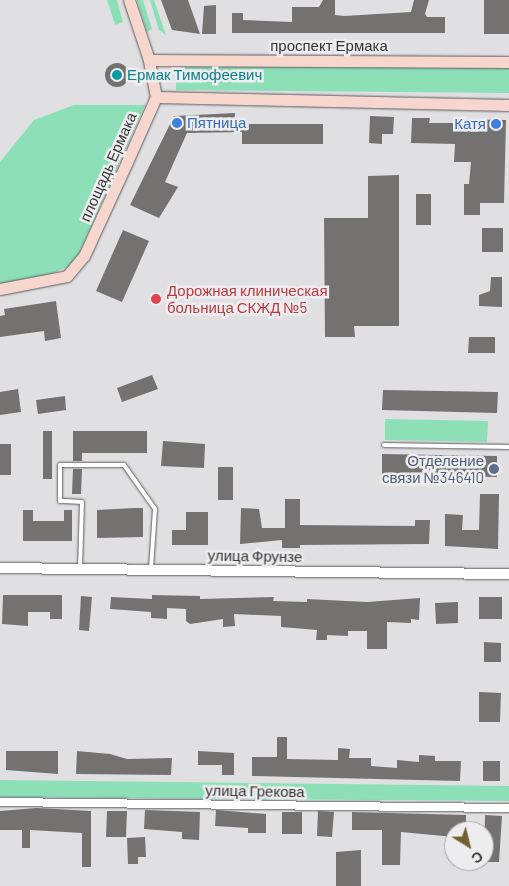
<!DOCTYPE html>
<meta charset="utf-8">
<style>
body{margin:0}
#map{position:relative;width:509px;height:886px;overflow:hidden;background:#e0e0e3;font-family:Barlow,sans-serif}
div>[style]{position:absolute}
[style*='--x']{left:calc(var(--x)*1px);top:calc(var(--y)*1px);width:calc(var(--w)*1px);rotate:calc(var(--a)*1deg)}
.green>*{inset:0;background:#8ddfb7}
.building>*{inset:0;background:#747270}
.round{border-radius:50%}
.roads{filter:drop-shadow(0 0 1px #5c5b5e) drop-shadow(0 0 1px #5c5b5e)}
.service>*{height:4px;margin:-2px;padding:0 2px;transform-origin:2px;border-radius:2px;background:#fff}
.minor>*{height:8px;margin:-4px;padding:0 4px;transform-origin:4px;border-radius:4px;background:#fff}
.tertiary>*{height:10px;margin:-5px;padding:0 5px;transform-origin:5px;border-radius:5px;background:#fff}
.secondary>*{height:11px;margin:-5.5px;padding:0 5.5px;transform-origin:5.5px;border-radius:5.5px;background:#f7d6cd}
.dots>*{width:14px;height:14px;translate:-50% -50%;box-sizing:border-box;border:2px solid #ededf0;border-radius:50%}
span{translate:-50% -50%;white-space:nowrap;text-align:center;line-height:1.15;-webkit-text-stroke:5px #ededf0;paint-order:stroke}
.street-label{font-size:15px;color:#353536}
.culture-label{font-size:15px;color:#0d838f}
.left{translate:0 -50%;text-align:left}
.shop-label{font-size:15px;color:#366cbe}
.right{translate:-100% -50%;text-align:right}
.health-label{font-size:15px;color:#be3a42}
.service-label{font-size:15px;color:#4e5e75}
.north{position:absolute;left:444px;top:821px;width:50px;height:50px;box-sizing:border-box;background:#ededf0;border:1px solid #a3a3a6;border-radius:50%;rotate:144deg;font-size:14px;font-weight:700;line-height:20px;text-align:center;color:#353536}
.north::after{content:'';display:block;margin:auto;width:18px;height:22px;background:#726230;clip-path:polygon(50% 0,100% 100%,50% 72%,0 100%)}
</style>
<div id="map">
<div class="green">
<i style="clip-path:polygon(107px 0,117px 0,123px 22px,115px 25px)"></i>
<i style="clip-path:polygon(137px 0,143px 0,152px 29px,147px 32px)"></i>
<i style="clip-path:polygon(150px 0,154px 0,166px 35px,159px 30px)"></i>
<i style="clip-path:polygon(176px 67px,509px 67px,509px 93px,176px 90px)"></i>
<i style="clip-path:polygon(74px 105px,145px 105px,78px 256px,69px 266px,42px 278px,0 284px,0 162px,34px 120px)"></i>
<i style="clip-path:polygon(385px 419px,488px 421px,487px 442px,385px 440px)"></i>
<i style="clip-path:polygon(0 780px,509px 786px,509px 801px,0 797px)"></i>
</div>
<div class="building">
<i style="clip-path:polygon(161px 0,188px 0,200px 34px,172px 30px)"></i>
<i style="clip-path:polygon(323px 0,335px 0,335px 15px,344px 16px,411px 12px,414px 0,429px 0,425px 14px,427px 17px,445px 17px,445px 33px,232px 33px,232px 13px,243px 13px,243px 20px,292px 22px,292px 7px,319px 7px)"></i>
<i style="clip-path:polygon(484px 0,509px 0,509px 34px,484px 34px)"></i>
<i style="clip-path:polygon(216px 5px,216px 34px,202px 34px,204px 6px)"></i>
<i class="round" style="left:105px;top:63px;width:24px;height:24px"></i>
<i style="clip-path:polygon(235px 113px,234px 124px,323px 124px,323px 144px,242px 144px,242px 132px,187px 133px,165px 182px,178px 187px,159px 218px,130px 205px,174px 116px)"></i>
<i style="clip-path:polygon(370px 116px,394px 117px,393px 134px,382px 134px,382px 144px,369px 143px)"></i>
<i style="clip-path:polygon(412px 118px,430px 118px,429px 123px,455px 123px,455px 119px,506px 120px,504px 203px,480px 203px,480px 215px,464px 215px,464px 184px,469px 184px,471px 162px,454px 162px,455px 144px,411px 143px)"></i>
<i style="clip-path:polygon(399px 175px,399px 326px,354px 326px,355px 337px,325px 337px,324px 218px,368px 218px,368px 176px)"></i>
<i style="clip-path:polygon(416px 194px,431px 194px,431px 225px,416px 225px)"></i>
<i style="clip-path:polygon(482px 228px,503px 228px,503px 252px,482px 252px)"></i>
<i style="clip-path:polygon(123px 230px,149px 241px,122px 302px,96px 291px)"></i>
<i style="clip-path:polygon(491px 277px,502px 277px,502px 307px,479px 306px,479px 295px,490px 291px)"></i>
<i style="clip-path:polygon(56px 301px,61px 338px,45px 341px,44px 331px,0 337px,0 316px,5px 315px,4px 309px)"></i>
<i style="clip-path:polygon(469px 337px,495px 337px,495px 353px,468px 353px)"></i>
<i style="clip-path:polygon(152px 375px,158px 389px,122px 402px,117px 388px)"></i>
<i style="clip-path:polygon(18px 389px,21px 412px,0 415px,0 392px)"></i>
<i style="clip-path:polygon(383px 390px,498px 392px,497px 413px,382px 410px)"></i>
<i style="clip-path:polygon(65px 396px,66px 410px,38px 414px,36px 400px)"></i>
<i style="clip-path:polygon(43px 431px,52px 431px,52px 479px,43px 479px)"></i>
<i style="clip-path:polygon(73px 431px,147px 431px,147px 453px,82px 453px,82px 461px,73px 461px)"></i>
<i style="clip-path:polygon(163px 441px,205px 444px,204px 468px,161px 466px)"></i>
<i style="clip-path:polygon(0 444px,11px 444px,11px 475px,0 475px)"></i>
<i style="clip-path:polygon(382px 454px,497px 456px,497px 477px,382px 475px)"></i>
<i style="clip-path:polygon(218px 467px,233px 467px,233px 500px,218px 500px)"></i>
<i style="clip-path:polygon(73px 469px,82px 469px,81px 494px,72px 494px)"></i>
<i style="clip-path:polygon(480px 494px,499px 494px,498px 549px,445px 546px,445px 514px,463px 515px,462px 530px,479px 530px)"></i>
<i style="clip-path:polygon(285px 499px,300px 499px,300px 525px,415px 526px,415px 520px,430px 520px,429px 544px,300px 545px,300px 548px,282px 548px,282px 540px,240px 544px,241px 508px,259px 509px,262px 528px,285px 528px)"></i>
<i style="clip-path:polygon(134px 508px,143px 508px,143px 537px,97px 538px,97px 510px)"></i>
<i style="clip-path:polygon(23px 510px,33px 510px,33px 521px,64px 521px,64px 510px,72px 510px,72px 541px,23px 541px)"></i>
<i style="clip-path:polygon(186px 512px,208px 512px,208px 545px,172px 545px,172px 530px,186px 530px)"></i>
<i style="clip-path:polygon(3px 595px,62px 595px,62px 619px,50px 619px,50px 612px,28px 612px,28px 626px,2px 624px)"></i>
<i style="clip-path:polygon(152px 595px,200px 596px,200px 599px,274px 597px,273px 601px,307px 602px,307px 599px,367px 602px,420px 598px,419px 620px,411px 619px,411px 623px,387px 622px,387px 649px,367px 649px,367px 631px,348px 631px,348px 636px,327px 635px,327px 640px,316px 640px,317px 630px,281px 627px,281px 616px,234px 614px,235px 626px,223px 627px,223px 619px,190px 624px,186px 621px,186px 609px,167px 608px,167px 619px,151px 618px,151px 612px,110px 609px,111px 597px,152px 599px)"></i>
<i style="clip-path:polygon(81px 596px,92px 597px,89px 631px,79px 630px)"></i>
<i style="clip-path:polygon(479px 597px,502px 597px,502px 619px,479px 619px)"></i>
<i style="clip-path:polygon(458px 602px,458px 623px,436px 624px,435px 603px)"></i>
<i style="clip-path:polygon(484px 642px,501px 643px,501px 662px,484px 662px)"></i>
<i style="clip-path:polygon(479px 692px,501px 693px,500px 722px,479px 722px)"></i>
<i style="clip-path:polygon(277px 737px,287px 737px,287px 759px,338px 760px,338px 748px,350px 749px,349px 758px,371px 758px,371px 766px,397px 768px,397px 760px,419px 762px,419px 755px,435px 756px,435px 761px,461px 761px,460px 781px,252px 776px,252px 757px,277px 757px)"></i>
<i style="clip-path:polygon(6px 751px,58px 751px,58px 774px,6px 770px)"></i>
<i style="clip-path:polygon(77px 751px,110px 754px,127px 759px,172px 758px,171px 775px,76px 774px)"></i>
<i style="clip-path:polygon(198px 751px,234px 753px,234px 775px,222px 775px,222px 765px,198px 765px)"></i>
<i style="clip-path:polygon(483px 761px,500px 761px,500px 781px,483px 781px)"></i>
<i style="clip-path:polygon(36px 808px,91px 811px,91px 867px,82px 867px,82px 833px,30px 830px,30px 848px,22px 848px,22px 830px,0 830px,0 811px)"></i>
<i style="clip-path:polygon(145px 810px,200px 812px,199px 840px,182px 839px,182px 832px,144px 829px)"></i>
<i style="clip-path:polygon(216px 810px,266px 814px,266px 833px,248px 833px,248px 828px,215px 826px)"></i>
<i style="clip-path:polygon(107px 811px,127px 811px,126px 837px,106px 837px)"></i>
<i style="clip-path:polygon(318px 811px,334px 812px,332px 837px,317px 836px)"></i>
<i style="clip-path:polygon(282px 812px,302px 812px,302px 834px,282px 834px)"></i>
<i style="clip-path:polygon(352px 812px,466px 815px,466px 831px,454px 831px,454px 837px,401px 832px,400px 865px,382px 865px,382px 830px,352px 830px)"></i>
<i style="clip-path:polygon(485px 815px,502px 816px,499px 862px,484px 862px)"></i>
<i style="clip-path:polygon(145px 837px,146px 857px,138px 857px,138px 864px,128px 864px,127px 838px)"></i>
<i style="clip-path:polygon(361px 850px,361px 886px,336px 886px,336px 852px)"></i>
</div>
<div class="roads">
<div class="service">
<i style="--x:384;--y:445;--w:125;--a:0.9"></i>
<i style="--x:80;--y:569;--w:67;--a:-88.3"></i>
<i style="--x:82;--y:502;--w:22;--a:-177"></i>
<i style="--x:60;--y:501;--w:36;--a:-90"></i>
<i style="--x:60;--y:465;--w:64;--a:0"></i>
<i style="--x:124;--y:465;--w:54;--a:54.8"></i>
<i style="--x:155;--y:509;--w:60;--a:93.8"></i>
</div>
<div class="minor">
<i style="--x:0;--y:802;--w:509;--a:0.68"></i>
</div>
<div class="tertiary">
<i style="--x:0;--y:568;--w:509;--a:0.68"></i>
</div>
<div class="secondary">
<i style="--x:149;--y:60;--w:360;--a:0.3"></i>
<i style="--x:156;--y:97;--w:353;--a:1.3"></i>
<i style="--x:0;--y:289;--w:68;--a:-11"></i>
<i style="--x:67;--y:276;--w:26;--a:-50"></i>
<i style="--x:84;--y:256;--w:103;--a:-65.4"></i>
<i style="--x:127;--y:162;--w:71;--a:-66"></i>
<i style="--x:156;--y:97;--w:38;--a:-101"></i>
<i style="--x:149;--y:60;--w:63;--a:-108.4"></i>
</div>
</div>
<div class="dots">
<i style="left:117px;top:75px;background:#0f9aa8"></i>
<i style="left:177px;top:123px;background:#3f7fe0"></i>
<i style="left:496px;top:124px;background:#3f7fe0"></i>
<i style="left:156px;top:299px;background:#e0444e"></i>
<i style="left:494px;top:469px;background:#5c6f8a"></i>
</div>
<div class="street-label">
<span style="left:329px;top:46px">проспект Ермака</span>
<span style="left:108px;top:167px;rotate:-66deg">площадь Ермака</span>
<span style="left:255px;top:556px;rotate:1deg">улица Фрунзе</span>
<span style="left:255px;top:791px;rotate:1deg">улица Грекова</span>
</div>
<div class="culture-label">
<span class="left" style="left:127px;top:75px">Ермак Тимофеевич</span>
</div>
<div class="shop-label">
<span class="left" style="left:187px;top:123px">Пятница</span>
<span class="right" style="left:486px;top:124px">Катя</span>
</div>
<div class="health-label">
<span class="left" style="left:167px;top:299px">Дорожная клиническая<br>больница СКЖД №5</span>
</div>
<div class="service-label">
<span class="right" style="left:484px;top:469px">Отделение<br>связи №346410</span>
</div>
<div class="north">С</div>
</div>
